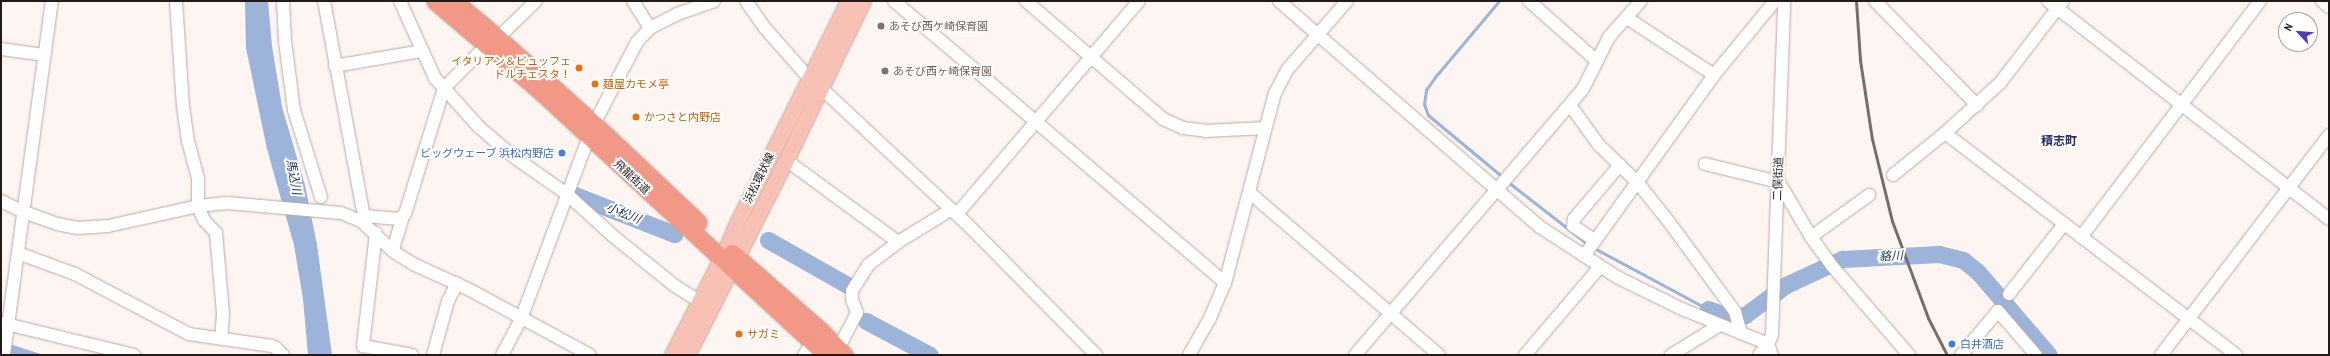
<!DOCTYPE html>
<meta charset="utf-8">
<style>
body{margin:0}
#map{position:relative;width:2330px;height:356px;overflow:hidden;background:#fdf5f2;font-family:"Archivo Narrow","Noto Sans JP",sans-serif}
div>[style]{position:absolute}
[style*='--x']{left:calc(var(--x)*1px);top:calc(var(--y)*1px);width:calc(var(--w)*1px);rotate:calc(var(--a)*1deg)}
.water>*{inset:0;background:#9cb3da}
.stream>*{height:3px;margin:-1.5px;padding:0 1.5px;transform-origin:1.5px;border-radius:1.5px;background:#9cb3da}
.river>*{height:17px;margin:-8.5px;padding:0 8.5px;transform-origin:8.5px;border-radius:8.5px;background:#9cb3da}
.roads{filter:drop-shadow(0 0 1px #bca9a2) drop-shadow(0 0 1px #bca9a2)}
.minor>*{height:12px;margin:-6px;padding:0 6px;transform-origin:6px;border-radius:6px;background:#fff}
.major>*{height:15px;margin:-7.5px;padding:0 7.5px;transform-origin:7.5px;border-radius:7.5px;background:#f7c1b6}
.highway>*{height:17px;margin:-8.5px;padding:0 8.5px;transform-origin:8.5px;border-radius:8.5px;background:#f19886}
.rail>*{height:3px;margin:-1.5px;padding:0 1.5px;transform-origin:1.5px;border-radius:1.5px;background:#756e6b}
.dots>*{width:11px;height:11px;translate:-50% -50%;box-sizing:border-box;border:2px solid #fff;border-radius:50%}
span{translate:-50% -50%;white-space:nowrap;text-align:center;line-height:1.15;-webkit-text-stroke:4px #fff;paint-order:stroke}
.education-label{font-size:11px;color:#785e54}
.left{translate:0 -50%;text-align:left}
.food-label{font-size:11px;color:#c56008}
.right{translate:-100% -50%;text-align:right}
.shop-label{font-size:11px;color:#366cbe}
.street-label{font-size:11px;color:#211a17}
.neighbourhood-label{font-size:12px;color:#312b66;font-weight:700}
.water-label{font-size:12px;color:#1a3566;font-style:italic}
.frame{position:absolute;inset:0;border:2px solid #211a17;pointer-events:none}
.north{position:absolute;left:2278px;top:12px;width:40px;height:40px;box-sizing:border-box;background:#fff;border:1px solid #a6a3a2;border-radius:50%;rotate:296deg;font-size:11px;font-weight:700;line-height:16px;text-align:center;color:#211a17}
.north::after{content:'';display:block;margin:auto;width:14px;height:18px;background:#503db4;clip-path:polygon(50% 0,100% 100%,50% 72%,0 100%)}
</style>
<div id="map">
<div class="water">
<i style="clip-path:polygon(245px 1px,268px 1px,272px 46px,282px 107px,305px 185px,317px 245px,332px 355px,308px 355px,303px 299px,294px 245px,267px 149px,246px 48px)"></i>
<i style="clip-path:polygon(1px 341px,28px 350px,44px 355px,5px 355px)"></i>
</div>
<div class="stream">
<i style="--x:1499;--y:1;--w:99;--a:130.1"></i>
<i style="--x:1435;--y:77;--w:16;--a:125"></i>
<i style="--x:1426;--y:90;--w:14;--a:98"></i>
<i style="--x:1424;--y:104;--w:12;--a:70"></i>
<i style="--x:1428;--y:115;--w:99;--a:39.7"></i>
<i style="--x:1508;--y:182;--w:103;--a:37.9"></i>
<i style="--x:1594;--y:248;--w:129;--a:28.2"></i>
</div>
<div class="river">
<i style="--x:572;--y:194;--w:110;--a:21.4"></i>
<i style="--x:768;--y:240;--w:93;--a:29.6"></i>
<i style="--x:1708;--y:309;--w:28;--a:21"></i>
<i style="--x:1734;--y:319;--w:12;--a:-20"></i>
<i style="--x:1745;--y:315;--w:51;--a:-36.2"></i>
<i style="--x:1786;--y:285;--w:62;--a:-24.9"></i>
<i style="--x:1842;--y:259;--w:97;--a:-3"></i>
<i style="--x:1939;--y:254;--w:25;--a:14"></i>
<i style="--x:1963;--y:260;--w:19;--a:39"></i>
<i style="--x:1978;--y:272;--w:109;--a:49.5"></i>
<i style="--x:866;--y:321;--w:72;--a:28"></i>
</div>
<div class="roads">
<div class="minor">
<i style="--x:176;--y:1;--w:105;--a:86.2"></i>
<i style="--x:183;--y:106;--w:35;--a:82"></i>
<i style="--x:188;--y:141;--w:39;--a:75"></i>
<i style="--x:198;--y:179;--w:27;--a:90"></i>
<i style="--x:198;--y:206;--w:15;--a:67"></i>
<i style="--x:204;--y:220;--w:18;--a:47"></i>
<i style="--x:216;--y:233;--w:80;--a:85"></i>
<i style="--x:223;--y:313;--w:26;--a:94"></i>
<i style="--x:283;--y:1;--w:40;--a:87.1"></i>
<i style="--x:285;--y:41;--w:70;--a:82.6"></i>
<i style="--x:294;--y:110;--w:91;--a:72.8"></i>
<i style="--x:324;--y:1;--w:226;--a:79.5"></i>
<i style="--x:400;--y:1;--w:85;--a:65.6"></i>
<i style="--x:435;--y:78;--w:66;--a:48.1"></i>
<i style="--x:479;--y:127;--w:46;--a:40.6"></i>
<i style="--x:514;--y:157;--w:66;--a:35.1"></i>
<i style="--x:568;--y:195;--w:61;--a:42.3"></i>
<i style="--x:613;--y:236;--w:80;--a:38.9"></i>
<i style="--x:675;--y:286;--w:28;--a:32"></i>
<i style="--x:633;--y:1;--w:32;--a:58"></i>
<i style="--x:746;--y:1;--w:32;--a:55"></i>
<i style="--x:764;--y:27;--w:68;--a:48.6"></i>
<i style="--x:894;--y:1;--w:435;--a:40.4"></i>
<i style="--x:1026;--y:1;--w:181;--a:40.7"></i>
<i style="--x:1163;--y:119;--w:22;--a:24"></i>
<i style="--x:1183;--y:128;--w:23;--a:7"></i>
<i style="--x:1206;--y:131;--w:59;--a:-2.9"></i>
<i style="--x:1279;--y:1;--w:345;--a:40.9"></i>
<i style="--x:1540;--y:227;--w:92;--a:33"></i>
<i style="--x:1617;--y:277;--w:72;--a:26.2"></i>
<i style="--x:1682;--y:309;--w:93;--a:22.1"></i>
<i style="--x:1768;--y:344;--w:14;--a:129"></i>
<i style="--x:1529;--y:1;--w:91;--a:41.4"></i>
<i style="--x:1875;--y:1;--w:146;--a:45.6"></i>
<i style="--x:2048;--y:1;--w:356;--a:37.8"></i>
<i style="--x:2063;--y:1;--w:103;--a:127.5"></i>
<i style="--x:2000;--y:83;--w:74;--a:137.7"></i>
<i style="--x:1945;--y:133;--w:366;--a:37.3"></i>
<i style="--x:2322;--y:1;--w:9;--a:41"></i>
<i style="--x:1627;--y:18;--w:104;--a:33.2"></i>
<i style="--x:498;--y:38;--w:53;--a:-44.2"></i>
<i style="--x:1;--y:49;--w:43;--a:7.9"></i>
<i style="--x:335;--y:66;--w:87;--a:-9.9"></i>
<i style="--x:820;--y:87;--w:198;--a:43"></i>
<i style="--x:965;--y:222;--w:187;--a:45.4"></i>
<i style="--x:1570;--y:105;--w:49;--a:54.1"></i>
<i style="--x:1599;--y:145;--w:54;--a:44.3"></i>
<i style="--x:1638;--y:183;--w:50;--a:51.5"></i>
<i style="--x:1669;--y:222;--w:112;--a:53.7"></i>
<i style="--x:1735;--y:312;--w:22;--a:74"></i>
<i style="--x:594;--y:124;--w:93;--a:-62.3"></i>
<i style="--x:637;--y:42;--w:19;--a:-47"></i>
<i style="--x:650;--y:28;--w:30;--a:-27"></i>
<i style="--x:677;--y:14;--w:39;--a:-19"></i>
<i style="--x:786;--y:160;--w:139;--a:36.2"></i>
<i style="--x:1705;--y:164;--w:76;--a:13.7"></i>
<i style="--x:1779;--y:182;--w:64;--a:59.8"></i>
<i style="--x:1811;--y:237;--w:36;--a:54"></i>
<i style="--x:1832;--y:266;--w:118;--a:49.1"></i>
<i style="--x:1893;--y:175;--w:67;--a:-38.9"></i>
<i style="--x:1250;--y:193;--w:249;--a:40.6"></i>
<i style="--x:1;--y:201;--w:25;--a:26"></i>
<i style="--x:24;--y:212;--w:35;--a:20"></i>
<i style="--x:57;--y:224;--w:21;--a:11"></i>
<i style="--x:78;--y:228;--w:30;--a:-4"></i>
<i style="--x:108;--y:226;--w:92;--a:-12.5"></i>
<i style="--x:198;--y:206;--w:29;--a:-6"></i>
<i style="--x:227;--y:203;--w:114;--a:5"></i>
<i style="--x:341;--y:213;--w:22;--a:22"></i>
<i style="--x:361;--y:221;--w:45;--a:43.2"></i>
<i style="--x:394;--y:252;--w:22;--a:32"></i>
<i style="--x:413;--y:264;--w:63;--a:24.5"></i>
<i style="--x:470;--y:290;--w:136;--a:28.4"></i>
<i style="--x:957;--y:214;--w:280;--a:-49.5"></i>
<i style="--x:365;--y:216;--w:34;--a:5"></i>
<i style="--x:399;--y:219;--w:8;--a:-40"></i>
<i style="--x:405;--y:214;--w:132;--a:-72.8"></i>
<i style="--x:444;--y:88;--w:61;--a:-45"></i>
<i style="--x:376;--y:233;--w:114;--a:96.6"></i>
<i style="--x:363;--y:346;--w:50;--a:10.4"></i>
<i style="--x:1811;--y:237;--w:72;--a:-35.9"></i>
<i style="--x:2081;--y:237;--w:296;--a:-52.8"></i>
<i style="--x:1594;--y:240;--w:25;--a:-146"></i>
<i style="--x:1573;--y:226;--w:7;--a:-82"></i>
<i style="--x:1574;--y:219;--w:71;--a:-49.6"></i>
<i style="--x:393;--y:249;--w:34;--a:-73"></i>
<i style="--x:18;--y:253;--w:61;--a:20.2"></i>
<i style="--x:75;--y:274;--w:129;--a:27.8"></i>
<i style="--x:189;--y:334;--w:84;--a:8.2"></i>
<i style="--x:272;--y:346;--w:4;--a:27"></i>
<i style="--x:276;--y:348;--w:10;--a:45"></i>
<i style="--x:1584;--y:256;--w:223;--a:-54.3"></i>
<i style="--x:1714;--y:75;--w:96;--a:-50.5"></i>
<i style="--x:2009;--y:294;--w:89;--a:-51.8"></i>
<i style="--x:2;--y:323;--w:136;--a:13.6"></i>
<i style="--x:838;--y:349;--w:41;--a:-62.2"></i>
<i style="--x:857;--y:313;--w:15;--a:-110"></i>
<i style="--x:852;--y:299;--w:8;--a:-90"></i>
<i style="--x:852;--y:291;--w:31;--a:-58"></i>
<i style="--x:868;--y:265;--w:38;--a:-37"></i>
<i style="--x:898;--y:242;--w:63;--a:-31.4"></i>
<i style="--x:4;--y:355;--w:357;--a:-82.3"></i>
<i style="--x:433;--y:355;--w:56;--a:-74.5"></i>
<i style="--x:448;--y:301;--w:20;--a:-63"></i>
<i style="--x:502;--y:355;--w:41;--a:-62.2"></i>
<i style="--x:521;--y:319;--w:195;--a:-69.6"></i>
<i style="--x:804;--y:355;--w:16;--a:-55"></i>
<i style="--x:1189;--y:355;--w:43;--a:-60.4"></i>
<i style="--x:1210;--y:318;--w:38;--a:-67"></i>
<i style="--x:1225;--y:283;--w:196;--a:-75.3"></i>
<i style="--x:1275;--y:93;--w:26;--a:-62"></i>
<i style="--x:1287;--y:70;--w:91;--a:-49"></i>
<i style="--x:1355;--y:355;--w:350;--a:-49.4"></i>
<i style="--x:1583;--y:89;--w:58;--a:-63.4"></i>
<i style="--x:1609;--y:37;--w:48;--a:-48.4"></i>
<i style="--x:1525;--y:355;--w:116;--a:-49.6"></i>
<i style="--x:1671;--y:355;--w:57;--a:-31.5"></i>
<i style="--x:1772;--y:355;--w:12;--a:-110"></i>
<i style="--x:1768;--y:344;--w:10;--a:-66"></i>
<i style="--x:1772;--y:335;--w:334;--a:-87.9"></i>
<i style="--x:1961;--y:355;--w:57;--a:-49.9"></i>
<i style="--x:1998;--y:311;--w:58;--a:49.2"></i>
<i style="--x:2161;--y:355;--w:277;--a:-52.6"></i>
</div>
<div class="major">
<i style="--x:672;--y:355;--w:119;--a:-63"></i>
<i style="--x:726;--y:249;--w:28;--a:-67"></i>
<i style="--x:737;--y:223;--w:248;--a:-63.4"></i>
<i style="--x:687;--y:355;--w:219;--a:-63.1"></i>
<i style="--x:786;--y:160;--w:177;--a:-64.2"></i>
</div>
<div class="highway">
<i style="--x:435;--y:1;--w:134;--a:40.5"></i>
<i style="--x:537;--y:88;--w:393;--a:42.7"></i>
<i style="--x:454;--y:1;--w:57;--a:40.1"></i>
<i style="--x:498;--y:38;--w:129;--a:41.9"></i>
<i style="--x:594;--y:124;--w:143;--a:43.3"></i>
<i style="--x:732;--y:253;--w:117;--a:41.2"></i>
<i style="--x:820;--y:330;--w:35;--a:46"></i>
</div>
</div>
<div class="rail">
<i style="--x:1856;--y:1;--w:59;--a:86.1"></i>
<i style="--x:1860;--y:60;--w:80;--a:81.4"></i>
<i style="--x:1872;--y:139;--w:84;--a:76.3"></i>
<i style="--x:1892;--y:221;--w:103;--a:69.6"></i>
<i style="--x:1928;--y:318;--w:42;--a:62.8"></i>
</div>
<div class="dots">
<i style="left:881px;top:26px;background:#8d6e63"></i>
<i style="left:579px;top:68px;background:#e8710a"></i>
<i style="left:885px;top:71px;background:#8d6e63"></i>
<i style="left:595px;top:84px;background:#e8710a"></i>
<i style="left:636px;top:117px;background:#e8710a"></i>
<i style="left:562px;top:153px;background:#3f7fe0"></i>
<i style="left:739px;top:334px;background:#e8710a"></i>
<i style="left:1952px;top:344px;background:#3f7fe0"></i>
</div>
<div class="education-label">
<span class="left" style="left:889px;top:26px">あそび西ケ崎保育園</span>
<span class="left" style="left:893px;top:71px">あそび西ヶ崎保育園</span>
</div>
<div class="food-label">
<span class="right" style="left:571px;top:68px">イタリアン＆ビュッフェ<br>ドルチェスタ！</span>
<span class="left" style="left:603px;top:84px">麺屋カモメ亭</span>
<span class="left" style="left:644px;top:117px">かつさと内野店</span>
<span class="left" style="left:747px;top:334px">サガミ</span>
</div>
<div class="shop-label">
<span class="right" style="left:554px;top:153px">ビッグウェーブ 浜松内野店</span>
<span class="left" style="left:1960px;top:344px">白井酒店</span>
</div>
<div class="street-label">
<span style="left:632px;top:177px;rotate:43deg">飛龍街道</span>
<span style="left:759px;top:178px;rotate:-64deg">浜松環状線</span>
<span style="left:1778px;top:179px;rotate:-88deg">二俣街道</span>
</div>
<div class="neighbourhood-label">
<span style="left:2059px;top:142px">積志町</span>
</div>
<div class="water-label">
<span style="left:293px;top:177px;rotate:79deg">馬込川</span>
<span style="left:623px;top:214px;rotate:22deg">小松川</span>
<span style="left:1891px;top:257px;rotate:-2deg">貉川</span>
</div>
<div class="frame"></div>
<div class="north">N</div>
</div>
